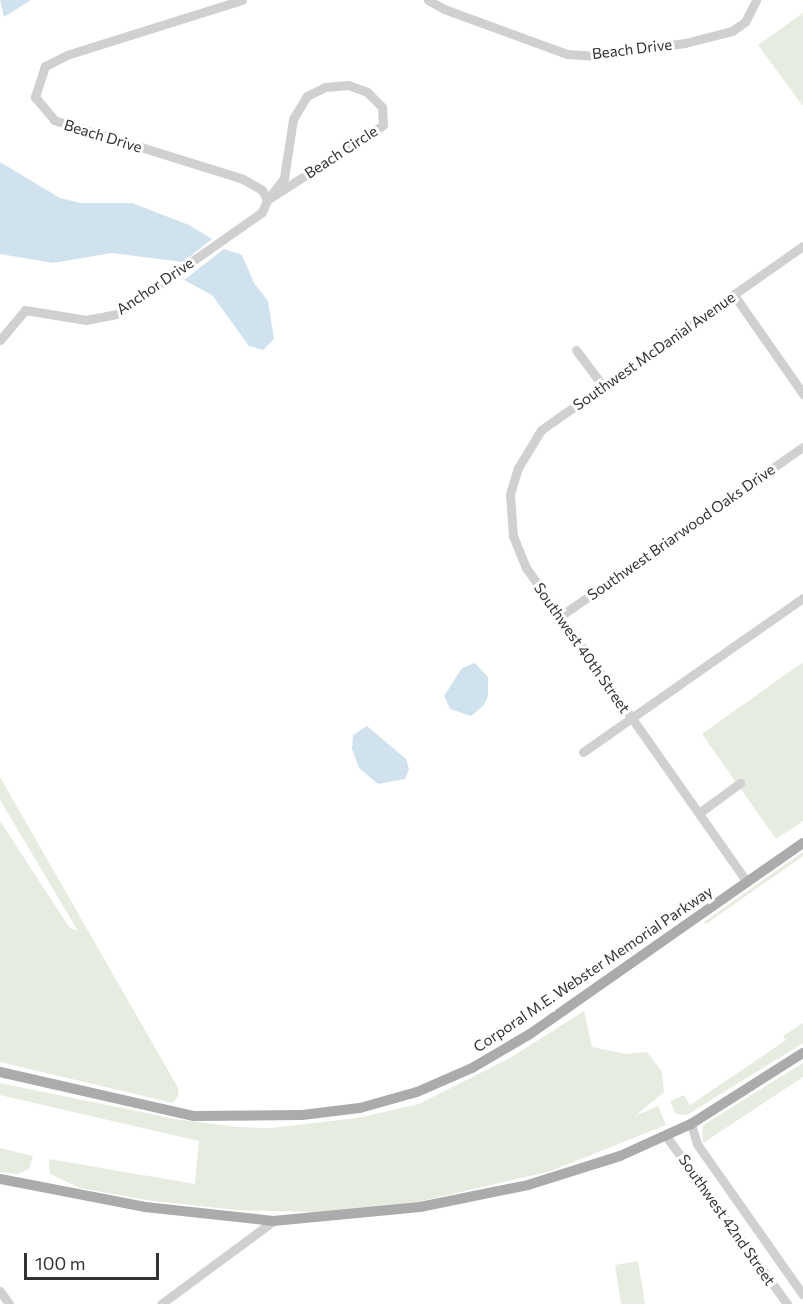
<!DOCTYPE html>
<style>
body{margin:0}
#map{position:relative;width:803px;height:1304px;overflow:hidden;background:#fff;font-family:Commissioner,sans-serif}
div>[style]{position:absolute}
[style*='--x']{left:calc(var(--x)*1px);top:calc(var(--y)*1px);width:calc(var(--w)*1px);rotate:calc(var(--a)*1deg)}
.green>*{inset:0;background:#e6ecdf}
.water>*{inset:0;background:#cfe2ee}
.minor>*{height:9px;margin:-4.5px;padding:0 4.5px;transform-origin:4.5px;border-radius:4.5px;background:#d0d0d0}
.major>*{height:10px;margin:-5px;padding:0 5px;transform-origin:5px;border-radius:5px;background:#ababab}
span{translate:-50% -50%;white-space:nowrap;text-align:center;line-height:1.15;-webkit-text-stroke:6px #fff;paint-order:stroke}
.street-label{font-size:15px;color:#333}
.scale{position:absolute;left:24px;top:1253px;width:135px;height:27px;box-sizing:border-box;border:3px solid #333;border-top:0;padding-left:8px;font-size:18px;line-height:21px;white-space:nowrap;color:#333;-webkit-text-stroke:4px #fff;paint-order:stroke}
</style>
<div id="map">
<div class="green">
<i style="clip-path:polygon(803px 13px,803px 106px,758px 45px)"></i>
<i style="clip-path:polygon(803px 662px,803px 821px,776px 839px,702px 734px)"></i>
<i style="clip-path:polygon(0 777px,177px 1086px,179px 1094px,173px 1103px,0 1062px,0 821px,69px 927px,78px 931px,0 800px)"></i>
<i style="clip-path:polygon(803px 852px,803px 856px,706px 924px,704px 922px)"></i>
<i style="clip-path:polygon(584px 1011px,592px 1047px,626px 1054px,647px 1052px,662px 1072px,664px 1092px,635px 1116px,658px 1106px,666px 1125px,551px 1171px,405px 1205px,316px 1212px,236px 1210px,146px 1200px,80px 1188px,50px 1174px,49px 1159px,195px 1184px,199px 1141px,0 1095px,0 1083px,175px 1119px,238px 1127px,271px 1128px,357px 1118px,419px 1104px,510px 1058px)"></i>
<i style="clip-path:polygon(803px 1023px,803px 1043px,687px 1115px,676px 1114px,670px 1101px,684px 1095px,690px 1105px,786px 1040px,783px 1036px)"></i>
<i style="clip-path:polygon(803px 1063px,803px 1077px,703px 1143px,702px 1126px)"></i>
<i style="clip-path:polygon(0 1148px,33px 1156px,29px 1169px,18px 1174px,0 1172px)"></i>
<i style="clip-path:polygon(638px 1261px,645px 1304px,621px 1304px,615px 1265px)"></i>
</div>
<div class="water">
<i style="clip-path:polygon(0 0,31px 0,4px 17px)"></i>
<i style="clip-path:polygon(0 162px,60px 198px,81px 203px,132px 203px,189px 225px,212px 239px,183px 262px,112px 253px,53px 263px,0 254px)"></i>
<i style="clip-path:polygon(224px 249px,242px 255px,254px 283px,268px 301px,274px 339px,263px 350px,249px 346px,212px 295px,184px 280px)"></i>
<i style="clip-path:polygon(475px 663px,488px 677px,488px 696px,484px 705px,471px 716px,450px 709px,444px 696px,462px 668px)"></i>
<i style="clip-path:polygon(367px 726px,406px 759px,409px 769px,405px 779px,378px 784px,359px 768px,352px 749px,353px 735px)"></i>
</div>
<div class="minor">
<i style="--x:242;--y:0;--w:183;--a:162.6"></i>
<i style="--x:67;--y:55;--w:25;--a:153"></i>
<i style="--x:45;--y:66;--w:33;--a:108"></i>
<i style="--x:35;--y:97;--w:30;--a:50"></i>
<i style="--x:54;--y:120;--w:198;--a:17.3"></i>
<i style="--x:243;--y:179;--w:22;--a:30"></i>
<i style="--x:262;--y:190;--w:11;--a:63"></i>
<i style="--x:428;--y:0;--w:18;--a:29"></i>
<i style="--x:444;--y:9;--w:131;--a:20.1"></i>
<i style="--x:567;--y:54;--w:26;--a:4"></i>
<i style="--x:593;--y:56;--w:93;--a:-8"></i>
<i style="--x:685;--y:43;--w:49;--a:-14.3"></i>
<i style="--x:732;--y:31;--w:16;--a:-35"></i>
<i style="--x:745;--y:22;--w:25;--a:-63"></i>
<i style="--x:734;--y:295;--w:121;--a:55.1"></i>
<i style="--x:0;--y:340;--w:39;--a:-50"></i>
<i style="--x:25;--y:310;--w:62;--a:9.3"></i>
<i style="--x:86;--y:320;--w:32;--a:-11"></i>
<i style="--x:117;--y:314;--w:177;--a:-35.1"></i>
<i style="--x:262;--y:212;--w:13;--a:-67"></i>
<i style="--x:267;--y:200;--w:28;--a:-52"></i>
<i style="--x:284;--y:178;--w:60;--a:-81.3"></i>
<i style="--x:293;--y:119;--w:27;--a:-59"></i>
<i style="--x:307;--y:96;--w:20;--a:-27"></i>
<i style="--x:325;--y:87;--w:23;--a:-5"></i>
<i style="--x:348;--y:85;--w:20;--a:20"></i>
<i style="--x:367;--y:92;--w:21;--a:45"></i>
<i style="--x:382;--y:107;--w:18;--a:87"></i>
<i style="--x:383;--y:125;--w:138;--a:147.1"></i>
<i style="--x:576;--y:350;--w:45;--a:53.1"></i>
<i style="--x:559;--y:617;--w:297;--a:-34.9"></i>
<i style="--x:583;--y:752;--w:269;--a:-35"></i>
<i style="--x:699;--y:813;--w:51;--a:-36.2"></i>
<i style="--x:747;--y:882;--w:384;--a:-125.1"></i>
<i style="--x:526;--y:568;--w:35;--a:-112"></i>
<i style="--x:513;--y:536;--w:42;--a:-94.1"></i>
<i style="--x:510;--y:494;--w:27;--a:-73"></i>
<i style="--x:518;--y:468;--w:44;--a:-58.8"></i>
<i style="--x:541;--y:430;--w:320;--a:-35.1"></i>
<i style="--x:691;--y:1124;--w:21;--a:73"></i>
<i style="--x:697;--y:1144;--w:184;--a:54.9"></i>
<i style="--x:666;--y:1136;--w:207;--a:54.2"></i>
<i style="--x:0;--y:1291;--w:16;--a:55"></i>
<i style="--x:161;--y:1304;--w:139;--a:-36.5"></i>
</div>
<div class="major">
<i style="--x:0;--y:1072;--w:199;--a:12.8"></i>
<i style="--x:194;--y:1116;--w:108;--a:-0.5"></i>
<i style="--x:302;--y:1115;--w:58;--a:-6.9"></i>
<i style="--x:360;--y:1108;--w:59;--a:-15.7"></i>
<i style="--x:417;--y:1092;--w:60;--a:-23.6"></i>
<i style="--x:472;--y:1068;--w:67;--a:-30.4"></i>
<i style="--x:530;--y:1034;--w:333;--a:-35"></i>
<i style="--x:0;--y:1179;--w:148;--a:10.9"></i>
<i style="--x:145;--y:1207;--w:129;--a:6.2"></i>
<i style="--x:273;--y:1221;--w:148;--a:-5.4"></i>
<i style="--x:420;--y:1207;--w:110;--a:-11.5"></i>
<i style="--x:528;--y:1185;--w:96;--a:-17.5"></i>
<i style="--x:620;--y:1156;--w:78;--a:-24.3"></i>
<i style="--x:691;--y:1124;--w:133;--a:-32.4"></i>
</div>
<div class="street-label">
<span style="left:632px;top:49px;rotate:-7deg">Beach Drive</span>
<span style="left:103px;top:136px;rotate:17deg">Beach Drive</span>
<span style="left:341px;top:152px;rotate:-33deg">Beach Circle</span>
<span style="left:155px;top:286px;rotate:-34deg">Anchor Drive</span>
<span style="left:654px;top:351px;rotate:-35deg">Southwest McDanial Avenue</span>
<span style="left:681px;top:532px;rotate:-35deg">Southwest Briarwood Oaks Drive</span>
<span style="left:582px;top:648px;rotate:55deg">Southwest 40th Street</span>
<span style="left:593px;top:969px;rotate:-34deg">Corporal M.E. Webster Memorial Parkway</span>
<span style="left:727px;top:1220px;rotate:55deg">Southwest 42nd Street</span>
</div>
<div class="scale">100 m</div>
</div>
